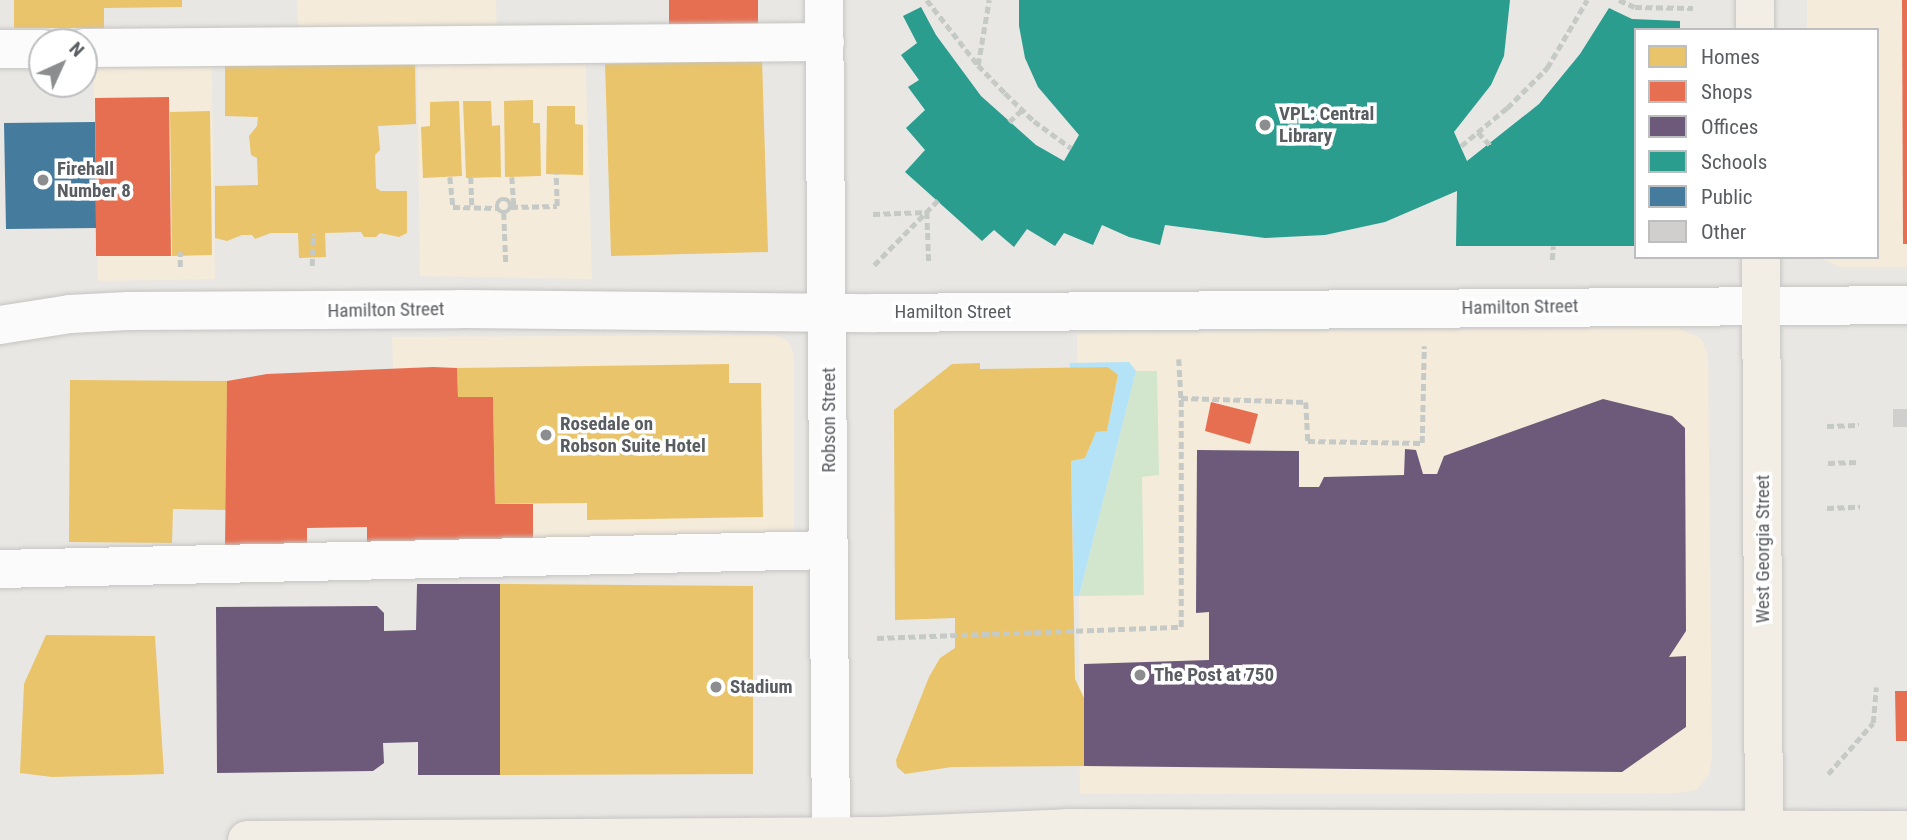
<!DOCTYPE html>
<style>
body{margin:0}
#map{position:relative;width:1907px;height:840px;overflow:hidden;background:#e9e7e3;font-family:"Roboto Condensed",sans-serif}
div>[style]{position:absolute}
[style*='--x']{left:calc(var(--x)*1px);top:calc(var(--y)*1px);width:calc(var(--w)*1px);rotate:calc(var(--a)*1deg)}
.commercial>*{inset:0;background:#f5ebda}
.green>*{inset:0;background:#d2e6cd}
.water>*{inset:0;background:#b4e2f7}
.homes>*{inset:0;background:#e9c46a}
.shops>*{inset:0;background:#e76f51}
.offices>*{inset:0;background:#6d597a}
.schools>*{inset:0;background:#2a9d8f}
.public>*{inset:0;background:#457b9d}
.building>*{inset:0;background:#d1cfcd}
.path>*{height:4.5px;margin-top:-2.25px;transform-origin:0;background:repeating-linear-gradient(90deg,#c5cac7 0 7px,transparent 0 10.5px)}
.path>.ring{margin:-2.25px;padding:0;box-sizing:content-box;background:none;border:4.5px solid #c5cac7;border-radius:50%}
.roads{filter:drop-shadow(0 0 2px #c4c4c3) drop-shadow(0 0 2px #c4c4c3)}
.minor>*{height:38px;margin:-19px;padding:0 19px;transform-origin:19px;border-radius:19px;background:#fcfbfb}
.major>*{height:38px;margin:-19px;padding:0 19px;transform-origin:19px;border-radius:19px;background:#f2eee6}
.dots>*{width:19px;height:19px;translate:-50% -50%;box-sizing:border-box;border:4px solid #fff;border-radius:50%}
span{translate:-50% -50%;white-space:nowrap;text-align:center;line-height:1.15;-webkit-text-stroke:7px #fff;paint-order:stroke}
.poi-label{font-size:19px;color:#595d61;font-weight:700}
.left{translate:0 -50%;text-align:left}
.street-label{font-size:19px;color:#595d61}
.legend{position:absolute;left:1634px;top:28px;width:245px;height:231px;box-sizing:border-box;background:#fff;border:2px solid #bdbec0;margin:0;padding:9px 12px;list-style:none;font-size:21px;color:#595d61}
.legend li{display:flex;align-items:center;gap:14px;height:35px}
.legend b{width:35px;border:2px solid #bdbec0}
.north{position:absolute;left:28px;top:28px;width:70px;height:70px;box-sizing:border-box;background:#fff;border:2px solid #bdbec0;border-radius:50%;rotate:45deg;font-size:19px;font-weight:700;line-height:28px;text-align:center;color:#595d61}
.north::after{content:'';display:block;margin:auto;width:24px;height:32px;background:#8b8d8e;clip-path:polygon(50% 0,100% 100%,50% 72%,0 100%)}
</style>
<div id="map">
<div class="commercial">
<i style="clip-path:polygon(297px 0,496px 0,497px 45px,585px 44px,592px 279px,420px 276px,417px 46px,299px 46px)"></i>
<i style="clip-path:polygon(1807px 0,1907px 0,1907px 267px,1841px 267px,1817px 257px,1877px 257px,1877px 30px,1807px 30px)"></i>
<i style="clip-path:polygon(93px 47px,211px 47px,215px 279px,98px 281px)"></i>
<i style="clip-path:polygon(1677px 328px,1701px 338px,1708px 355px,1712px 756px,1709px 775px,1696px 790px,1679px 793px,1080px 794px,1077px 334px)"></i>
<i style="clip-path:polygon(775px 335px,788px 341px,794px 355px,794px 551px,401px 559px,392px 337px)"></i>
</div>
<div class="green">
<i style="clip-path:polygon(1136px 371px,1157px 371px,1159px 475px,1142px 477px,1144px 595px,1079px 596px)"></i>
</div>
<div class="water">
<i style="clip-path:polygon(1129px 362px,1136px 371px,1079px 596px,1074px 596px,1071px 461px,1085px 458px,1096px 432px,1107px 431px,1118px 376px,1108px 367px,1070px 368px,1070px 363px)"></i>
</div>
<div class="homes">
<i style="clip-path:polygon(14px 0,182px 0,182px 7px,104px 8px,104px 28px,14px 28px)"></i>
<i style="clip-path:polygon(762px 60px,768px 252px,611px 256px,605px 64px)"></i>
<i style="clip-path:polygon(225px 62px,415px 62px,416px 124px,378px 126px,380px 150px,375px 155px,376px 188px,381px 191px,407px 191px,407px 233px,399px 237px,380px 233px,376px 237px,364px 237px,361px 232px,325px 233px,326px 257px,299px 258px,298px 233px,271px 233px,255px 239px,252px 235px,242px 235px,227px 241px,215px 238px,215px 186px,258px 185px,257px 158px,251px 155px,249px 136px,257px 126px,258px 117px,225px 116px)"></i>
<i style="clip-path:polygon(533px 100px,533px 123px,540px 123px,541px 176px,505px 177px,504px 101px)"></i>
<i style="clip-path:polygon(459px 101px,462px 176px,423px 178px,421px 127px,430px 126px,430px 102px)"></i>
<i style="clip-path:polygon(463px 101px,491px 101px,492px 126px,500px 125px,501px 177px,466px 178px)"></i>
<i style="clip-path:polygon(547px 106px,575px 106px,575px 124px,583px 125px,583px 175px,546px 174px)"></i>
<i style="clip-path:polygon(210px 111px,212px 255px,172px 256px,170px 112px)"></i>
<i style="clip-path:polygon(980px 363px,980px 369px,1108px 367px,1118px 375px,1107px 431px,1096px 432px,1085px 458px,1071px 461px,1075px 679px,1084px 698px,1084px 766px,952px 767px,905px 774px,897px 767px,896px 760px,929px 677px,940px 658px,955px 648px,955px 618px,895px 620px,894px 410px,952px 364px)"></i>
<i style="clip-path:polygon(729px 364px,729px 383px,761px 383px,763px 517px,587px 520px,587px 503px,495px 504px,493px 397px,458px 397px,457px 368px)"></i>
<i style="clip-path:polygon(70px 380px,227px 381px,226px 510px,173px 509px,172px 543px,69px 542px)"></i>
<i style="clip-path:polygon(500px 584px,753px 586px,753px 774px,500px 775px)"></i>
<i style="clip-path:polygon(46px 635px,155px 636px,164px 774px,52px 777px,20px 773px,24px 684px)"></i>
</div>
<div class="shops">
<i style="clip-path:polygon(669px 0,758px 0,758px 26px,669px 30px)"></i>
<i style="clip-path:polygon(1902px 0,1907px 0,1907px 244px,1903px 244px)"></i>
<i style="clip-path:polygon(169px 97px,171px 256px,96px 256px,95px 98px)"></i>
<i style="clip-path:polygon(433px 367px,457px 368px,458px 397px,493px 397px,495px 504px,533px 504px,533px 542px,367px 544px,367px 527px,307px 528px,307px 548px,225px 547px,227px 381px,267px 374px)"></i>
<i style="clip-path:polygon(1211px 402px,1258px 414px,1250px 444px,1205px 431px)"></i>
<i style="clip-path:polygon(1895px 691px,1907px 691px,1907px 741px,1896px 741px)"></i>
</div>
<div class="offices">
<i style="clip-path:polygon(1603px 399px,1672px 416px,1685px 428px,1686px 631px,1669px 657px,1686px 656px,1686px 727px,1622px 772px,1084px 766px,1084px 664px,1209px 660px,1209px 612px,1196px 613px,1197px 450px,1299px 451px,1299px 487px,1319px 487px,1324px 477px,1404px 475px,1405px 449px,1416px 450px,1423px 474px,1437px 474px,1444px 456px)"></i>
<i style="clip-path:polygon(417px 584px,500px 584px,500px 775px,418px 775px,418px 742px,383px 743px,384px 763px,373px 771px,217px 773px,216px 607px,377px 606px,384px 613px,384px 631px,416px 630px)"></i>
</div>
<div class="schools">
<i style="clip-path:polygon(1019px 0,1510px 0,1504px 56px,1491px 85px,1454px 132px,1467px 161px,1539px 104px,1580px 54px,1609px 8px,1632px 19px,1680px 21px,1680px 30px,1636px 30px,1636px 246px,1456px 246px,1457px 191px,1385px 222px,1325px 235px,1265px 238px,1165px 225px,1160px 245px,1129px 237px,1102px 225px,1093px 245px,1064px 233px,1055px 246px,1027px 229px,1014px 247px,994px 230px,982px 241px,905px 172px,925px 150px,906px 128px,925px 110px,908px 87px,919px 80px,901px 55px,917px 43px,903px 16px,921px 7px,936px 35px,981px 96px,1036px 145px,1064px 161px,1079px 135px,1038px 87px,1025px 58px,1019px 26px)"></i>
</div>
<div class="public">
<i style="clip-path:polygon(95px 122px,96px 228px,6px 229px,4px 123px)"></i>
</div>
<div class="building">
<i style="clip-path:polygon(1893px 409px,1907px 409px,1907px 427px,1893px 427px)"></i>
</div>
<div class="path">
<i style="--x:927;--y:0;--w:83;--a:51.9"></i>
<i style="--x:978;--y:65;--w:39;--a:46"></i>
<i style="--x:1005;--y:93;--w:40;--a:44"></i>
<i style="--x:1034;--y:121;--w:46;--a:36.1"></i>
<i style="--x:1619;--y:0;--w:17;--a:24"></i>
<i style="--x:1635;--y:7;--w:58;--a:1"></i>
<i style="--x:978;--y:65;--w:66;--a:-80.4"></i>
<i style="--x:1009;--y:122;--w:18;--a:-43"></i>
<i style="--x:1478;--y:132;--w:18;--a:47"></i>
<i style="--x:1461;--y:146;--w:60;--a:-39.6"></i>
<i style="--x:1507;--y:108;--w:57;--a:-45"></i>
<i style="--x:1547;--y:68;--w:79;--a:-59.5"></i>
<i style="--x:450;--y:177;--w:30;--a:84"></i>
<i style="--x:453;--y:207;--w:44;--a:1.3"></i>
<i style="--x:471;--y:177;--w:30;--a:88"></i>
<i style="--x:512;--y:177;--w:30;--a:86"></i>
<i class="ring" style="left:497px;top:199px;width:9.5px;height:9.5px"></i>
<i style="--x:511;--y:207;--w:46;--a:-1.2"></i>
<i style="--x:557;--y:206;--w:32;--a:-92"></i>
<i style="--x:504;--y:213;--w:52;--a:87.8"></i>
<i style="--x:873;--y:214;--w:54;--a:-2.1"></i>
<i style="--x:927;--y:212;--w:52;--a:87.8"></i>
<i style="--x:1552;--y:260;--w:14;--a:-86"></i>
<i style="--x:874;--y:265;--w:91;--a:-45.4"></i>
<i style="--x:312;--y:266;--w:33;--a:-88"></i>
<i style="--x:180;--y:267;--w:15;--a:-90"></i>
<i style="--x:1179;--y:359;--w:39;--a:87"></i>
<i style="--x:1827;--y:426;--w:32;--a:-2"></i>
<i style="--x:1828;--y:463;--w:31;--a:-2"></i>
<i style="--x:1827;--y:508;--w:33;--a:-2"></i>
<i style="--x:877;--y:638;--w:304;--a:-2.1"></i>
<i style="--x:1181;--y:627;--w:229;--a:-90"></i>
<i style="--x:1181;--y:398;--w:125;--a:1.8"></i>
<i style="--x:1306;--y:402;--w:39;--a:87"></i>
<i style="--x:1308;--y:441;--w:114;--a:1"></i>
<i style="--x:1422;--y:443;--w:97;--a:-88.8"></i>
<i style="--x:1828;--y:774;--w:68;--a:-48.6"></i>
<i style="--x:1873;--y:723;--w:36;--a:-85"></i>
</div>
<div class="roads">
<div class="minor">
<i style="--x:824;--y:0;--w:840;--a:89.52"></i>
<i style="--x:84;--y:48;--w:741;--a:-0.46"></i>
<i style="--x:0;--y:49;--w:42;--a:0"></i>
<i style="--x:0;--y:325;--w:71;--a:-8.9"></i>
<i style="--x:70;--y:314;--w:58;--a:-3"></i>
<i style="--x:128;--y:311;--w:332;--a:-0.3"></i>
<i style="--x:460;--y:309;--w:414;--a:0.6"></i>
<i style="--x:874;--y:313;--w:1033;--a:-0.44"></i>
<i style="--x:0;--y:569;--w:829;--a:-1.31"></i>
</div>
<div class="major">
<i style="--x:1755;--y:0;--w:30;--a:90"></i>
<i style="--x:1761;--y:257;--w:583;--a:89.71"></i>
<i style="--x:247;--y:840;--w:634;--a:-0.36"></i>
<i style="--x:881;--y:836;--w:187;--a:-2.4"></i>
<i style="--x:1068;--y:828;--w:839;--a:0.14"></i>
</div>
</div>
<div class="dots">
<i style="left:1265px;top:125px;background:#8b8d8e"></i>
<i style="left:43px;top:180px;background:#8b8d8e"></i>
<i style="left:546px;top:435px;background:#8b8d8e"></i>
<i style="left:1140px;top:675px;background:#8b8d8e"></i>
<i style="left:716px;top:687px;background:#8b8d8e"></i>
</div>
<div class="poi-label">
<span class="left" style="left:1279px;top:125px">VPL: Central<br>Library</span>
<span class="left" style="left:57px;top:180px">Firehall<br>Number 8</span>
<span class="left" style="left:560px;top:435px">Rosedale on<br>Robson Suite Hotel</span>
<span class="left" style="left:1154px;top:675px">The Post at 750</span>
<span class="left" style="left:730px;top:687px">Stadium</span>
</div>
<div class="street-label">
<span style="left:1520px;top:307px;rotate:-1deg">Hamilton Street</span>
<span style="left:386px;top:310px;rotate:-1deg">Hamilton Street</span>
<span style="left:953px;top:312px">Hamilton Street</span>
<span style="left:829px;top:420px;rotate:-90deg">Robson Street</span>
<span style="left:1763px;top:549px;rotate:-90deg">West Georgia Street</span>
</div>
<ul class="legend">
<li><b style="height:19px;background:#e9c46a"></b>Homes</li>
<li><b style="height:19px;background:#e76f51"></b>Shops</li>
<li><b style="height:19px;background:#6d597a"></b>Offices</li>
<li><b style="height:19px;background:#2a9d8f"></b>Schools</li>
<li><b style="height:19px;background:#457b9d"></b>Public</li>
<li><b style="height:19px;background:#d1cfcd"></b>Other</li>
</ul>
<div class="north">N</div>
</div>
